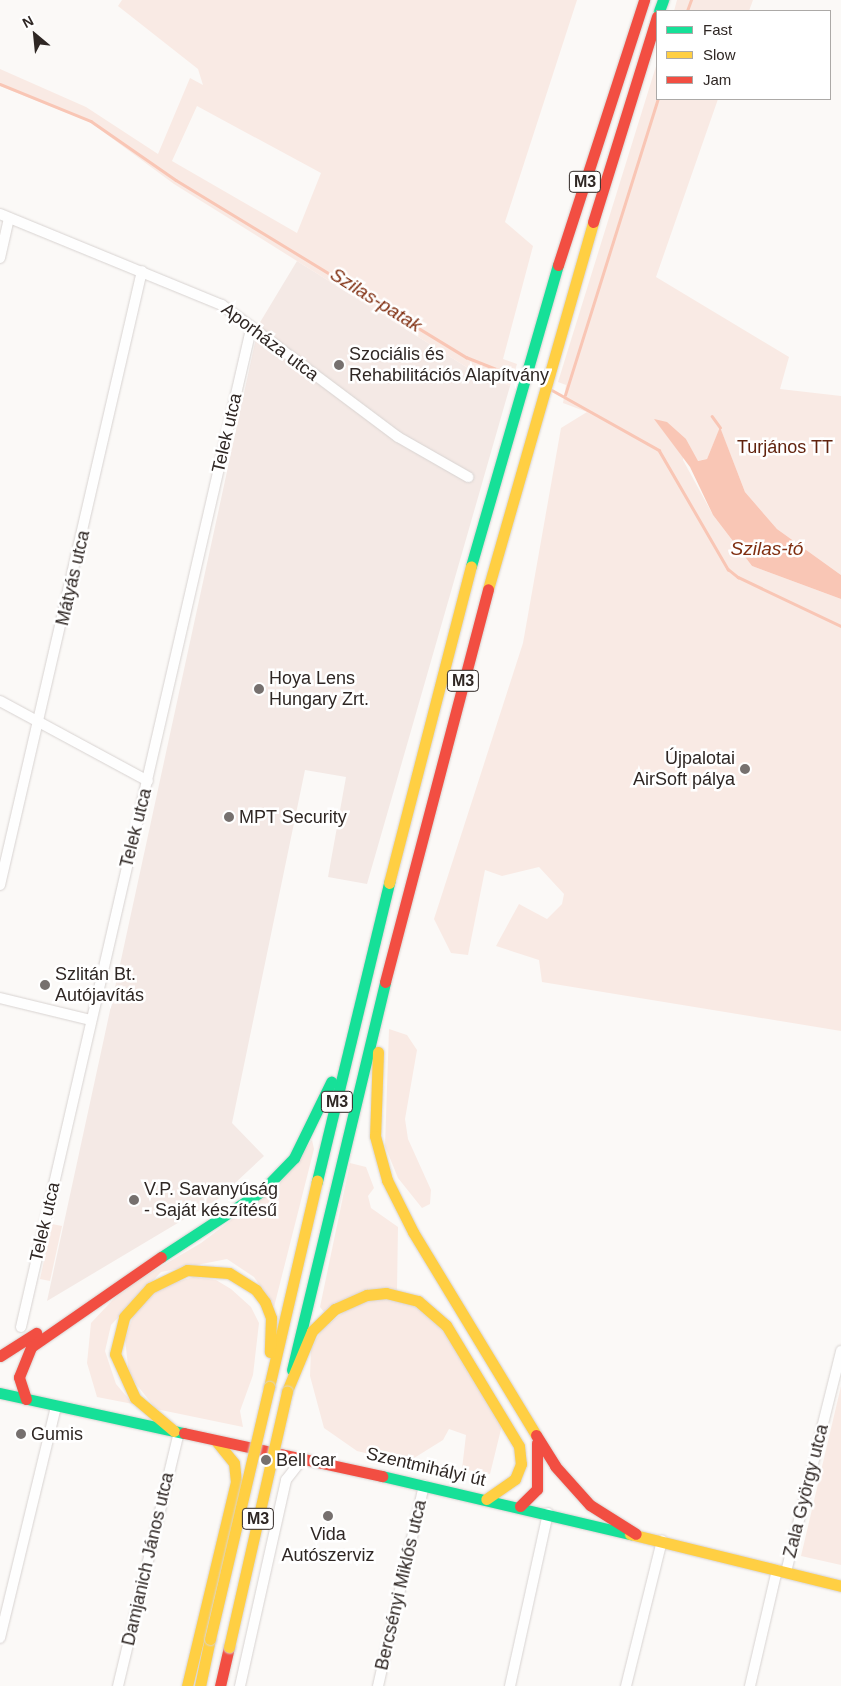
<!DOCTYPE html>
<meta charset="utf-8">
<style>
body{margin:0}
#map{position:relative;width:841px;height:1686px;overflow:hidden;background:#fbf9f7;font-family:Arial,sans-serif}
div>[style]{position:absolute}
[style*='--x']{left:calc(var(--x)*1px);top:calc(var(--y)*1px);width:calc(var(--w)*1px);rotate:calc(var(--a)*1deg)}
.built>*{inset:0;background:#f4e9e5}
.green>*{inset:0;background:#f9eae4}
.water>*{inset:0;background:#f9c6b5}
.stream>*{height:2.5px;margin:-1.25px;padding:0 1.25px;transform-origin:1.25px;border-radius:1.25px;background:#f9c6b5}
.roads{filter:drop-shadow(0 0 1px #d8d3d1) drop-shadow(0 0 1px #d8d3d1)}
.street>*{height:10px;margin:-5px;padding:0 5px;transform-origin:5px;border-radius:5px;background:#fefefe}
.fast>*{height:11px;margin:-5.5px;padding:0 5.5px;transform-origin:5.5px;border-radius:5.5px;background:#16e098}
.slow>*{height:11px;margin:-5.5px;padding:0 5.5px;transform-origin:5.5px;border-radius:5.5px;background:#ffcf43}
.jam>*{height:11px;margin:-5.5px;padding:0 5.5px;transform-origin:5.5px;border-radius:5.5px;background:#f24e42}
.bridges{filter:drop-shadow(0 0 1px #d8d3d1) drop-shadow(0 0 1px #d8d3d1)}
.slow-bridge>*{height:11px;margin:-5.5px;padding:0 5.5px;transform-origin:5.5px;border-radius:5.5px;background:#ffcf43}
.dots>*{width:14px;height:14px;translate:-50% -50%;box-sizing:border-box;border:2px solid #fff;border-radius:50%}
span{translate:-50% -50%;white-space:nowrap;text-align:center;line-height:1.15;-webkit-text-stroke:5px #fff;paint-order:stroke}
.shield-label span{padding:1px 4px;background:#fff;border:1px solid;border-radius:4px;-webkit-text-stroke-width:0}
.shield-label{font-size:16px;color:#2f2724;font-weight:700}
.street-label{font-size:18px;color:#2f2724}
.poi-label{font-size:18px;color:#2f2724}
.left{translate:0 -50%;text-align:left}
.right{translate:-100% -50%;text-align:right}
.park-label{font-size:18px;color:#61230e}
.water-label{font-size:19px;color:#802f11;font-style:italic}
.legend{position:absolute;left:656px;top:10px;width:175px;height:90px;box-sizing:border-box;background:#fff;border:1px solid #aca9a7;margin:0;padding:6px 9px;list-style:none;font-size:15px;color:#2f2724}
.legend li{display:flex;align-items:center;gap:10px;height:25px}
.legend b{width:25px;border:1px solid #aca9a7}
.north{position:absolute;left:10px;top:10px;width:50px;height:50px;-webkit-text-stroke:4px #fff;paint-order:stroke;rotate:332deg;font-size:14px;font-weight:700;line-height:20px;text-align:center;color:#2f2724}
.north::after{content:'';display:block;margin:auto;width:18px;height:22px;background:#2f2724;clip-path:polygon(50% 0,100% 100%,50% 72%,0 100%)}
</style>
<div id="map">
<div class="built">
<i style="clip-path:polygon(297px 261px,468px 368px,510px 386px,367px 884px,328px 877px,346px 777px,305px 770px,232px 1123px,264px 1156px,218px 1199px,47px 1301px,259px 324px)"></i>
</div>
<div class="green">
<i style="clip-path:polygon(evenodd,122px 0,577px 0,505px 222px,533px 246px,503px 359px,517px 364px,510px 386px,468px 368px,174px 184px,90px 122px,0 86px,0 69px,86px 107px,158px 154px,190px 78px,203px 85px,198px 69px,118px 6px,122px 0,197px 106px,321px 173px,297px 233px,172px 161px,197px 106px)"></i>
<i style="clip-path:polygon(677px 0,753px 0,749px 11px,674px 11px)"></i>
<i style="clip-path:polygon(657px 63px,657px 99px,718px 99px,656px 277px,789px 357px,780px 389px,841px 396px,841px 575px,777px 529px,745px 492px,720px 428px,707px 459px,697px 461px,686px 439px,683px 460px,713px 515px,752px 566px,841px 599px,841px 1031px,542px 982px,539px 960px,496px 946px,519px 904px,547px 919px,562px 904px,564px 894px,539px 867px,502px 876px,485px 870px,468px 955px,451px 953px,434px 919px,523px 643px,561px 428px,587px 412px,563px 403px,566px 385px,558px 382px)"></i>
<i style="clip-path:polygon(389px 1029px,407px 1035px,417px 1050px,405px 1119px,408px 1139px,431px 1190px,430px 1204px,422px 1208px,398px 1178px,385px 1146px)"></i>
<i style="clip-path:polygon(312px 1140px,314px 1149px,274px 1307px,254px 1277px,227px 1259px,161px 1272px,111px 1325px,105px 1351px,116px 1384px,133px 1404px,97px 1397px,87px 1363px,91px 1323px,123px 1289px,201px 1243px,280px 1183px)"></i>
<i style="clip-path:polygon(350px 1163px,366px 1167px,374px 1188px,368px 1196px,371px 1208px,398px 1227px,397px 1290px,324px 1312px,320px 1307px)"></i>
<i style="clip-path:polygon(52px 1224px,62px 1226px,50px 1281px,40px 1279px)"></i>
<i style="clip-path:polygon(193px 1277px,216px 1280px,231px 1289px,251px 1307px,259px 1323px,253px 1375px,240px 1411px,243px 1427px,156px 1409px,129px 1375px,125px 1339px,135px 1311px,157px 1288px)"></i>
<i style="clip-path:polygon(390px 1298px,419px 1306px,441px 1325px,503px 1421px,490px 1474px,462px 1469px,466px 1435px,449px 1429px,443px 1440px,406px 1463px,357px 1451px,324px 1428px,310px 1376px,311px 1349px,322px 1329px,358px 1301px)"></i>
<i style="clip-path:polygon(841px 1386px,841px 1565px,801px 1556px)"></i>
</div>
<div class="water">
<i style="clip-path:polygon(654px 419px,667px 422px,686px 439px,698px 461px,707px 459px,720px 427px,745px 492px,777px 529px,841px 575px,841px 599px,752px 566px,713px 515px,690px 467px)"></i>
</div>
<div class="stream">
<i style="--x:687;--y:11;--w:12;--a:-70"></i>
<i style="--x:0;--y:84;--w:98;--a:22.1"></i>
<i style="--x:91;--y:121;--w:103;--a:34.8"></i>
<i style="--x:176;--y:180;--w:340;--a:31.4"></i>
<i style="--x:466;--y:357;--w:57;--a:21.6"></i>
<i style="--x:552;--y:390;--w:123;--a:29.3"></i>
<i style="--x:659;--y:450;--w:138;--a:59.9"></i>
<i style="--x:728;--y:569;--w:13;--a:39"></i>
<i style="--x:738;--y:577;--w:114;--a:25.4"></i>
<i style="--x:565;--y:395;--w:310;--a:-72.6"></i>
<i style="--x:712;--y:416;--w:14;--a:54"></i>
</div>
<div class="roads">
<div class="street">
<i style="--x:0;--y:214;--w:240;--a:22.3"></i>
<i style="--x:222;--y:305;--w:220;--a:36.9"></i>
<i style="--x:398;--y:437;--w:81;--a:29.7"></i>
<i style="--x:0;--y:258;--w:41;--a:-77.3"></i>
<i style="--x:0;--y:701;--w:168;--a:28.4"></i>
<i style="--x:0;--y:885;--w:630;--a:-76.98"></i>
<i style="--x:0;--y:998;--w:93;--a:13.7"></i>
<i style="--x:21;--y:1327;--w:1024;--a:-77.02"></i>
<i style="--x:786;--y:1572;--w:228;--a:-76"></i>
<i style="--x:0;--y:1638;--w:239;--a:-76.4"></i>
<i style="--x:118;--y:1686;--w:261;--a:-76.5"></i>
<i style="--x:240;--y:1686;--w:211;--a:-77.4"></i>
<i style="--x:286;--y:1480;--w:28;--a:-52"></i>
<i style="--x:378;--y:1686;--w:206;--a:-77.1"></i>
<i style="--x:510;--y:1686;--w:177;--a:-77.6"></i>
<i style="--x:626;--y:1686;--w:150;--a:-76.1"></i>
<i style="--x:750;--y:1686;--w:119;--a:-76.9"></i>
</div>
<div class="fast">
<i style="--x:659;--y:11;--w:12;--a:-70"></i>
<i style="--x:471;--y:566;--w:313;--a:-73.9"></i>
<i style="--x:317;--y:1181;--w:307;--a:-76.4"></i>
<i style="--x:161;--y:1257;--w:121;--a:-33.2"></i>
<i style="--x:262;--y:1191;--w:46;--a:-45.9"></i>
<i style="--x:294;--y:1158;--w:85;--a:-64"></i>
<i style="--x:292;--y:1370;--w:399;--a:-76.5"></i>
<i style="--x:0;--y:1393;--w:188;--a:12.3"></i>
<i style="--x:382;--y:1476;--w:255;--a:13.2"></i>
</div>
<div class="slow">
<i style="--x:488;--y:589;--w:382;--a:-74"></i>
<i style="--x:389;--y:883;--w:327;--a:-75.5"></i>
<i style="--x:378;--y:1052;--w:84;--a:92"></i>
<i style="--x:375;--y:1136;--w:46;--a:74.7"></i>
<i style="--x:387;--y:1180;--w:58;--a:63.4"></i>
<i style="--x:413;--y:1232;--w:237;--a:58.8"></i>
<i style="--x:269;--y:1387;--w:212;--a:-76.9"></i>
<i style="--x:287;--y:1391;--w:65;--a:-67.4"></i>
<i style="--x:312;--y:1331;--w:32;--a:-44"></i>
<i style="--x:335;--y:1309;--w:35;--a:-24"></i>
<i style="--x:367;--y:1295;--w:19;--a:-6"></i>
<i style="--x:386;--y:1293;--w:33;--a:14"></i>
<i style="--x:418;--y:1301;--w:37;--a:41"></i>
<i style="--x:446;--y:1325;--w:141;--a:58.9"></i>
<i style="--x:519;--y:1446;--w:18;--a:84"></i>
<i style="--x:521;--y:1464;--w:16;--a:112"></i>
<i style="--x:515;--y:1479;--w:35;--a:145"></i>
<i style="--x:174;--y:1431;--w:51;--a:-139.8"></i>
<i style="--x:135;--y:1398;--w:48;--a:-114.4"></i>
<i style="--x:115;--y:1354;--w:38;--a:-76"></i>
<i style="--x:124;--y:1317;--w:39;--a:-48"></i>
<i style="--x:150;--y:1288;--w:41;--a:-25.9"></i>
<i style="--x:187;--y:1270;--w:42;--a:4.1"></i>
<i style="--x:229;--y:1273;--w:32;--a:32"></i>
<i style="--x:256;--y:1290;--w:15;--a:53"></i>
<i style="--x:265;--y:1302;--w:17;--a:69"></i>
<i style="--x:271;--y:1318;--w:34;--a:92"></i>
<i style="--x:630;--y:1534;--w:217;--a:13.8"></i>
<i style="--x:187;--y:1686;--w:210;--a:-76.5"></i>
<i style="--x:236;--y:1482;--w:19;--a:-96"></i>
<i style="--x:234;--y:1463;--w:28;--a:-129"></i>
<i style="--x:200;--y:1686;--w:48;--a:-78"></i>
</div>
<div class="jam">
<i style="--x:593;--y:222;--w:215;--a:-72.7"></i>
<i style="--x:558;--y:265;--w:279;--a:-72"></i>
<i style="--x:385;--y:982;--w:406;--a:-75.3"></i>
<i style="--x:0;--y:1356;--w:43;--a:-32.6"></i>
<i style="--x:26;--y:1399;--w:23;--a:-108"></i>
<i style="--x:19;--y:1377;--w:32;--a:-68"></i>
<i style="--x:31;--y:1347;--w:158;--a:-34.7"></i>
<i style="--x:184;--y:1433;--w:203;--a:12.3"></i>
<i style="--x:536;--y:1435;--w:36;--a:58"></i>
<i style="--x:555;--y:1466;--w:52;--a:48.1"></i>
<i style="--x:590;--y:1505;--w:54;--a:32.2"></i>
<i style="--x:520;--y:1506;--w:24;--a:-45"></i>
<i style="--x:537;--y:1489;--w:46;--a:-90"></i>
<i style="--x:220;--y:1686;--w:40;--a:-77"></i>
</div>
</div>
<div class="bridges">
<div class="slow-bridge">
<i style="--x:210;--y:1639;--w:259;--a:-76.8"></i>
<i style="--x:229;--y:1647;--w:262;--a:-77.2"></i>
</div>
</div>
<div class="dots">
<i style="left:339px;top:365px;background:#76706e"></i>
<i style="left:259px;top:689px;background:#76706e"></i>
<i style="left:745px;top:769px;background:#76706e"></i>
<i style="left:229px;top:817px;background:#76706e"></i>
<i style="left:45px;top:985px;background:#76706e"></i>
<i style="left:134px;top:1200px;background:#76706e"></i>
<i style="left:21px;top:1434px;background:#76706e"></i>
<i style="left:266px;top:1460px;background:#76706e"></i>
<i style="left:328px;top:1516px;background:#76706e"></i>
</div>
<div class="shield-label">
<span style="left:585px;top:182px">M3</span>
<span style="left:463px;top:681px">M3</span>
<span style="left:337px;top:1102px">M3</span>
<span style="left:258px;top:1519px">M3</span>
</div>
<div class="street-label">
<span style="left:270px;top:342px;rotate:37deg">Aporháza utca</span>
<span style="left:227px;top:433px;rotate:-77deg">Telek utca</span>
<span style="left:73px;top:578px;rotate:-77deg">Mátyás utca</span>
<span style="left:136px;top:828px;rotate:-76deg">Telek utca</span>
<span style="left:45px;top:1222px;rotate:-77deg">Telek utca</span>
<span style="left:426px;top:1467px;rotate:13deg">Szentmihályi út</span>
<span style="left:806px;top:1491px;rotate:-76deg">Zala György utca</span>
<span style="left:148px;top:1559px;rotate:-77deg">Damjanich János utca</span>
<span style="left:401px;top:1585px;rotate:-77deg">Bercsényi Miklós utca</span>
</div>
<div class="poi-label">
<span class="left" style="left:349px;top:365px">Szociális és<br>Rehabilitációs Alapítvány</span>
<span class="left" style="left:269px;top:689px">Hoya Lens<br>Hungary Zrt.</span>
<span class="right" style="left:735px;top:769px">Újpalotai<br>AirSoft pálya</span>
<span class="left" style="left:239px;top:817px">MPT Security</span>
<span class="left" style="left:55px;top:985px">Szlitán Bt.<br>Autójavítás</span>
<span class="left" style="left:144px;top:1200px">V.P. Savanyúság<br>- Saját készítésű</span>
<span class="left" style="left:31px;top:1434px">Gumis</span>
<span class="left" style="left:276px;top:1460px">Bell car</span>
<span style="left:328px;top:1545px">Vida<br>Autószerviz</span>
</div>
<div class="park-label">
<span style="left:785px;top:447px">Turjános TT</span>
</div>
<div class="water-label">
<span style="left:376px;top:300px;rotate:32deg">Szilas-patak</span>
<span style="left:767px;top:549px">Szilas-tó</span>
</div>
<ul class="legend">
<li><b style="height:6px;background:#16e098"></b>Fast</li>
<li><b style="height:6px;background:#ffcf43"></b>Slow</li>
<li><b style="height:6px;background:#f24e42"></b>Jam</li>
</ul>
<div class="north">N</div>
</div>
